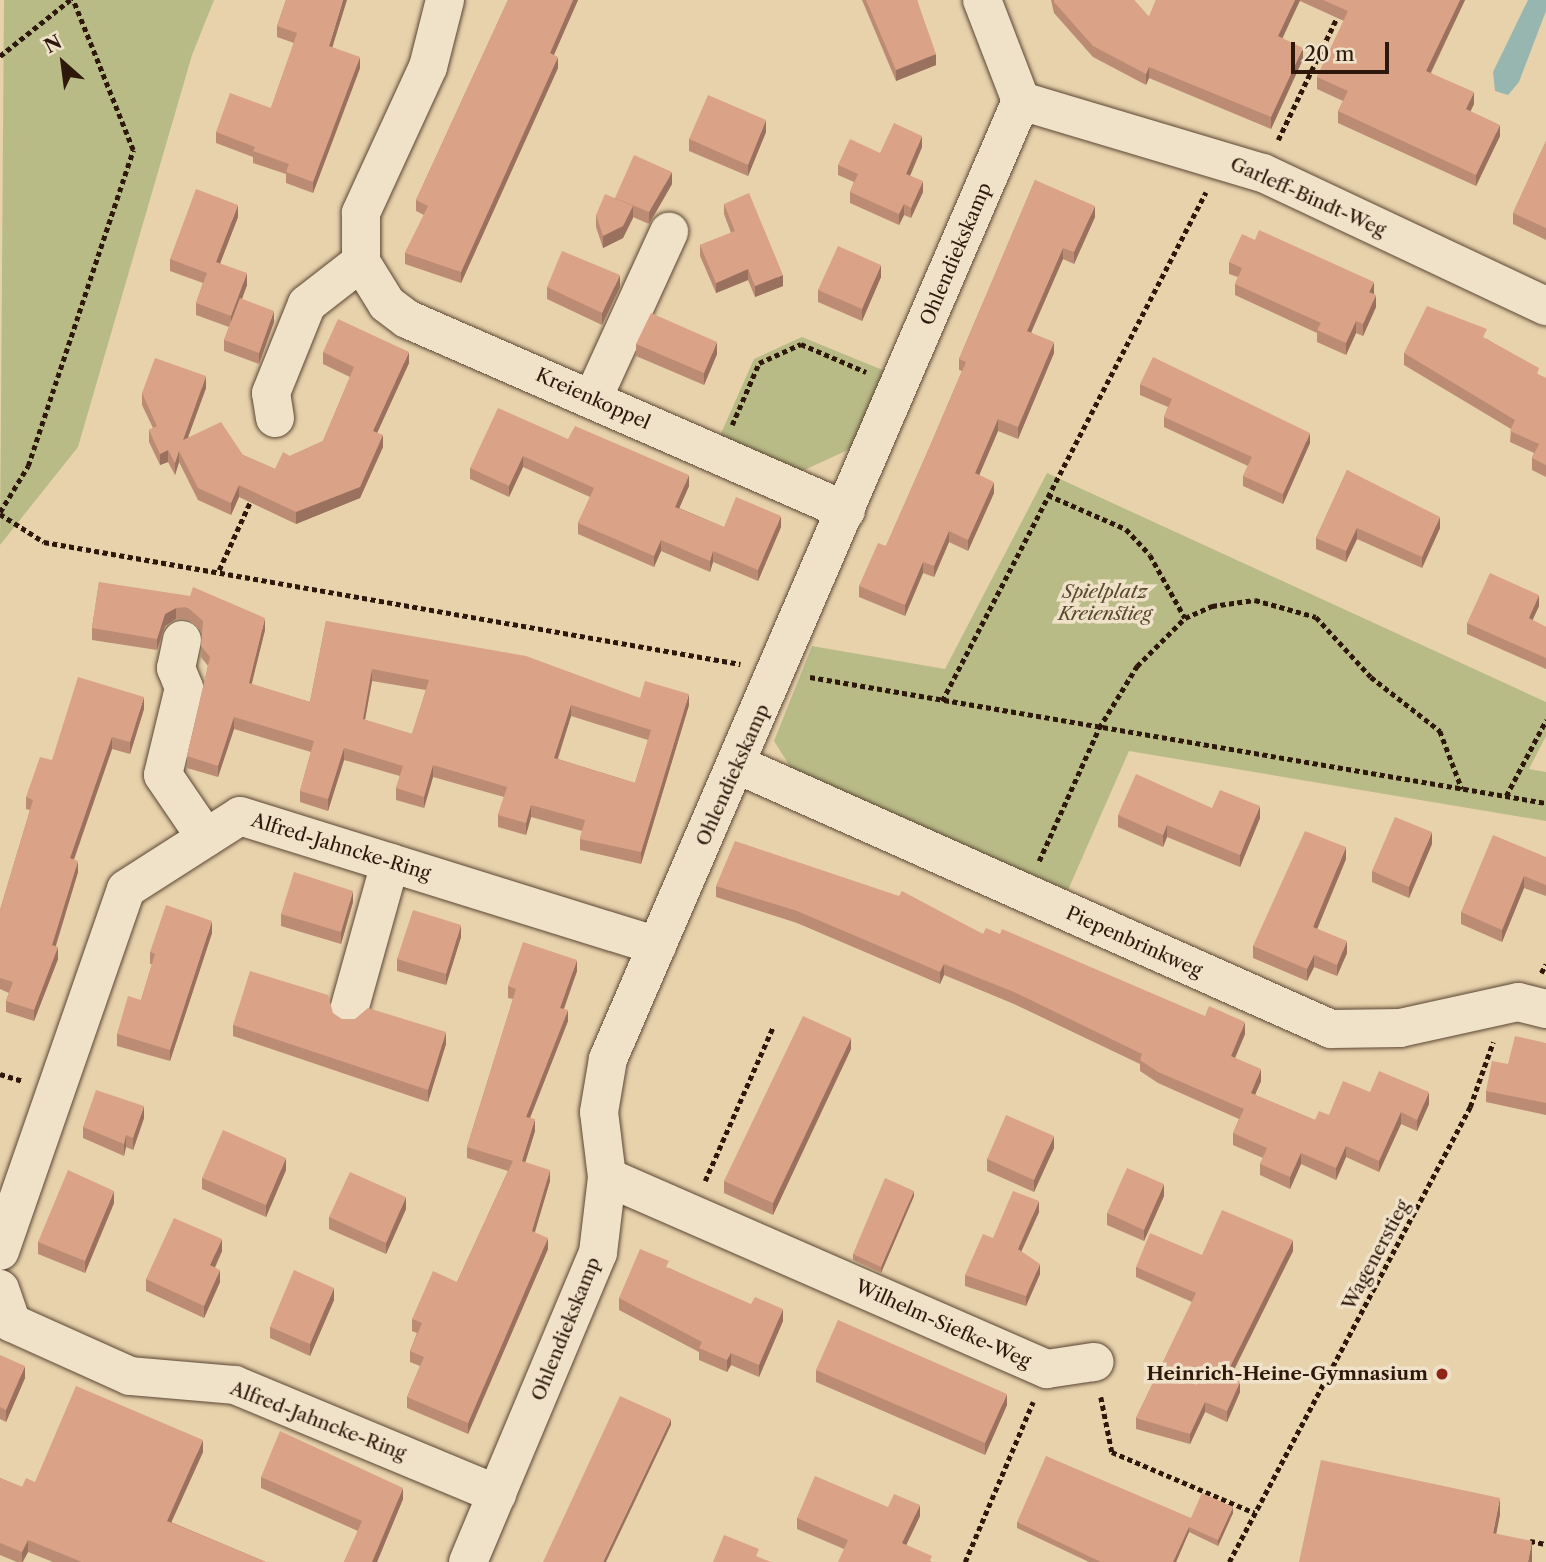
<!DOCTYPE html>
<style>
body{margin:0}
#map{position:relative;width:1546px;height:1562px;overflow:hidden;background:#e7d2ac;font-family:"Libre Caslon Text",serif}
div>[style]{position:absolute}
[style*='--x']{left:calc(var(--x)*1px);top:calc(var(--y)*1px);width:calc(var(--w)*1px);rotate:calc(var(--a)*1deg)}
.green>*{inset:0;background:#b9bb87}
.water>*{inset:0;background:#98b6b0}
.path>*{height:4.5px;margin-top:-2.25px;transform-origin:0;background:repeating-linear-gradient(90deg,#2e170b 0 5px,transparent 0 8.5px)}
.roads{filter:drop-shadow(0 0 2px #5c4633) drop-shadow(0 0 2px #5c4633)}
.minor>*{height:38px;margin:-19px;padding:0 19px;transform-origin:19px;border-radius:19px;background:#efe2c9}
.wall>*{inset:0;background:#bb8b73}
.shaded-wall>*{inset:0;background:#99715e}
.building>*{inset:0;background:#daa286}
.dots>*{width:19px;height:19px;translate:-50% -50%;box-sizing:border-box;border:4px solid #efe2c9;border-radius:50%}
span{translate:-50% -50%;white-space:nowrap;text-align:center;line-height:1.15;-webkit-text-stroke:7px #efe2c9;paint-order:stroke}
.street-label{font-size:19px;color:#2e170b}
.park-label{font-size:19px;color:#584830;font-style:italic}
.poi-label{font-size:19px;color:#2e170b;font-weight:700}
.right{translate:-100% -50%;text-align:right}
.north{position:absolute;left:28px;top:28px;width:70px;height:70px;-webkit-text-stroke:5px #efe2c9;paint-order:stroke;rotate:332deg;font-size:19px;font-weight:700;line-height:28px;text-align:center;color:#2e170b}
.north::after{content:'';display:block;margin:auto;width:24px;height:32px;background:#2e170b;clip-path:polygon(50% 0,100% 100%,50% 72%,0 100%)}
.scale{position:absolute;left:1291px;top:42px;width:98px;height:32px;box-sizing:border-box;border:4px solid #2e170b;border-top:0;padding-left:9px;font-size:21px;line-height:24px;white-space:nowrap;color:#2e170b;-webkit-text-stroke:5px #efe2c9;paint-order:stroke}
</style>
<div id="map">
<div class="green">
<i style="clip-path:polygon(4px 0,214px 0,192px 55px,78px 447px,0 545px)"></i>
<i style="clip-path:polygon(802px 337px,885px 371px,852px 448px,800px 472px,719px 438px,754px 359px)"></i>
<i style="clip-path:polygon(1047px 473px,1546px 702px,1546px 736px,1529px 769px,1546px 772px,1546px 821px,1129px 751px,1068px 890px,795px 774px,774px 741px,812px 646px,945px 669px)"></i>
</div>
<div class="water">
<i style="clip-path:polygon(1528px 0,1546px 0,1546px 11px,1519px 82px,1508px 95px,1495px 91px,1493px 72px)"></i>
</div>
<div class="path">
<i style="--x:0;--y:56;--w:90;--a:-38.7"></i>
<i style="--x:1278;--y:140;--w:141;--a:-64.3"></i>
<i style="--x:732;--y:425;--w:68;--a:-66.5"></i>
<i style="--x:759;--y:363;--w:46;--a:-24.3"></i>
<i style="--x:801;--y:344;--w:71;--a:23.3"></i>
<i style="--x:1048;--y:495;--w:85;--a:23.6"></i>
<i style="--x:1126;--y:529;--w:35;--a:47"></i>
<i style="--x:1150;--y:555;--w:72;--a:60.9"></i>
<i style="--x:0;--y:512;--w:54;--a:-58.7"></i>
<i style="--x:28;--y:466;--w:333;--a:-71.6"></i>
<i style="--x:133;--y:150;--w:162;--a:-111.8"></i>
<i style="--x:0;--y:514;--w:52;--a:32.5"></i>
<i style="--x:44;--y:542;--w:707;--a:9.94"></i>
<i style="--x:219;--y:570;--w:79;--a:-65.4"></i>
<i style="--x:810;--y:677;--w:747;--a:9.71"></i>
<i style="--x:942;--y:701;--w:573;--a:-62.59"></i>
<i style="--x:1506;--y:796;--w:86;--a:-62.2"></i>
<i style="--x:1039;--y:861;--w:146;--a:-65.7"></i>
<i style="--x:1099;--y:728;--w:73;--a:-58.5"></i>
<i style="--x:1137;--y:666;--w:68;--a:-45"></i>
<i style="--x:1185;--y:618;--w:30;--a:-24"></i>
<i style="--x:1212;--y:606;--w:43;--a:-7.9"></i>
<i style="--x:1255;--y:600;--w:63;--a:15.6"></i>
<i style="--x:1316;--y:617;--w:81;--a:47.5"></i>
<i style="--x:1371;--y:677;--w:88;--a:38"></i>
<i style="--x:1440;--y:731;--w:62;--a:69.2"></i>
<i style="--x:1541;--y:973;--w:10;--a:-61"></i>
<i style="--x:0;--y:1074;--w:24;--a:17"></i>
<i style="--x:705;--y:1181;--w:168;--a:-66.2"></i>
<i style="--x:1101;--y:1397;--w:56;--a:78.7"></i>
<i style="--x:1112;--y:1452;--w:155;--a:23.1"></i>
<i style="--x:1530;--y:1541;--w:16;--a:11"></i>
<i style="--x:965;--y:1562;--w:174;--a:-67"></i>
<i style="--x:1229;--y:1562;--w:515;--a:-62.09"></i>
<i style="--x:1470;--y:1107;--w:69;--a:-70.5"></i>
</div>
<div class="roads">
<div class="minor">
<i style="--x:445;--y:0;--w:69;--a:104.2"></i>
<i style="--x:428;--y:67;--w:161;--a:114.7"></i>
<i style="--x:361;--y:213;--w:49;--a:90"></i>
<i style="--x:361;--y:262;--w:49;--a:58.2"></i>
<i style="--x:387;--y:304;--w:25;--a:37"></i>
<i style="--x:407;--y:319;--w:479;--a:23.6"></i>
<i style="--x:1021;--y:101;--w:252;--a:16.6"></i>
<i style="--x:1263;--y:173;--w:313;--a:25.2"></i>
<i style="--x:593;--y:398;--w:183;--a:-65.4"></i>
<i style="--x:275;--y:418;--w:25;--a:-99"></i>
<i style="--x:271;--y:393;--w:96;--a:-68"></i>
<i style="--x:307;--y:304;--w:68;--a:-37.9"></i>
<i style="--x:182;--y:640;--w:29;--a:102"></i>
<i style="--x:176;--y:668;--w:22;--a:68"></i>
<i style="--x:184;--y:688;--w:89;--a:103.6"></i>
<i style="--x:163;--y:775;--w:76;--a:55.7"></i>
<i style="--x:738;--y:765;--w:649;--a:24"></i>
<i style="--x:1331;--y:1029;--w:69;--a:-0.8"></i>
<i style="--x:1400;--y:1028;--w:121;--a:-12.4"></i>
<i style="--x:1518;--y:1002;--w:29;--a:14"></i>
<i style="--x:349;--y:1010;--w:153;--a:-74.4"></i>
<i style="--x:607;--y:1177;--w:480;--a:23.6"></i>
<i style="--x:1047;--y:1369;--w:48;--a:-8.5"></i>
<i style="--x:0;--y:1251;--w:383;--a:-70.8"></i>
<i style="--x:126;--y:889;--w:135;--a:-32.6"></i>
<i style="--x:240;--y:816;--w:437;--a:17.3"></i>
<i style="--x:0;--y:1289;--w:36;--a:71"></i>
<i style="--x:12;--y:1323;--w:129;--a:24.2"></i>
<i style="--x:130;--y:1376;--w:105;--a:4.9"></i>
<i style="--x:235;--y:1385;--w:284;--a:22.6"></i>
<i style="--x:468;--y:1562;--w:335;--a:-67.2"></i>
<i style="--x:598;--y:1253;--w:77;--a:-83.2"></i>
<i style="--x:607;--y:1177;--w:65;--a:-97"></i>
<i style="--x:599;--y:1112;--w:54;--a:-80.4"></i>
<i style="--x:608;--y:1059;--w:1043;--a:-66.68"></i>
<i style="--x:1021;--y:101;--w:108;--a:-111.1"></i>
</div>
</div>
<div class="wall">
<i style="clip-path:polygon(286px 0,332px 47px,360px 68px,313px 193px,286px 183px,286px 174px,253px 163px,253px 157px,216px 143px,216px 132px,271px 108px,294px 43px,277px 37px,277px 26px)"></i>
<i style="clip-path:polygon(508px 0,578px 0,554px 54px,558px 68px,461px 283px,405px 264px,405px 253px,424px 215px,416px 211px,416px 200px)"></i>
<i style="clip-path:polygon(862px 0,917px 0,936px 65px,896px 81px)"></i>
<i style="clip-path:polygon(1051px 0,1134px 0,1149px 17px,1156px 0,1465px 0,1431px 73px,1474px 104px,1470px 111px,1500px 136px,1476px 186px,1338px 123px,1338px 111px,1343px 101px,1317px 89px,1317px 77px,1344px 21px,1300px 1px,1282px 38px,1303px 59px,1271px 129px,1149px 78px,1146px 85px,1093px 57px,1054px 13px)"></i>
<i style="clip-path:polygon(766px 132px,748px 176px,689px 151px,689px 139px)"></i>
<i style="clip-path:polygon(1546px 141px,1546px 240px,1513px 224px,1513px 213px)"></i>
<i style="clip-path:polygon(922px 147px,910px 176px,923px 192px,911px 218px,904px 215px,899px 225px,850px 203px,850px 192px,854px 182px,838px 175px,838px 165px,880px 153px)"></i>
<i style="clip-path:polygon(1035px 180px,1095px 217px,1074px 264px,1063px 259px,1031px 332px,1054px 353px,1018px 439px,998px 431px,979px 475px,994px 493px,968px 551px,949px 542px,934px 577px,923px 573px,905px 616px,859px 597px,859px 586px,886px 546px,930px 446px,962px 371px,959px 370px,959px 359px)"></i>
<i style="clip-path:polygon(672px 184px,649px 224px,633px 217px,623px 238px,603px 248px,596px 227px,596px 215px,615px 198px)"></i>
<i style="clip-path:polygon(724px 204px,783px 286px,755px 297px,748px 280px,716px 293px,700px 256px,700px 245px,731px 233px,724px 214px)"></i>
<i style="clip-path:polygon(238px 217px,220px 263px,247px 285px,242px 299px,274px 322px,259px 364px,224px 351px,224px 340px,229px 327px,196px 315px,196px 303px,203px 283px,170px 271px,170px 259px)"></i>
<i style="clip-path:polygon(1229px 262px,1374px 294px,1376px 307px,1363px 336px,1356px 333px,1346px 355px,1317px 342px,1317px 333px,1235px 295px,1235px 284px,1238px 277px,1229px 274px)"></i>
<i style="clip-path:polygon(881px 277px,862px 321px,818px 302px,818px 290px)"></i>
<i style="clip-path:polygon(547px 287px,620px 287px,602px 325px,547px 299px)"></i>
<i style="clip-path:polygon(1487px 339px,1539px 375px,1546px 378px,1546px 477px,1532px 470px,1532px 458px,1534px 453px,1510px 442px,1511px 429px,1404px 365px,1404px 353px)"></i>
<i style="clip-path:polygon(636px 344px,717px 354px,704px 385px,636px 356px)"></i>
<i style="clip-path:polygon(323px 352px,409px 363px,377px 433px,383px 447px,360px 498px,296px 524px,239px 497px,231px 515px,198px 500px,179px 462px,175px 475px,168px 462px,160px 465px,149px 442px,149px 430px,153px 428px,142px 405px,142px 393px,206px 388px,188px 437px,243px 455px,275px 469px,290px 456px,323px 441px,350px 377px,323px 364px)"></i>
<i style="clip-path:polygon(1140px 384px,1310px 443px,1283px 504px,1243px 486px,1243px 476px,1248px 466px,1164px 427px,1164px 417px,1168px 407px,1140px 395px)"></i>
<i style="clip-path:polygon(568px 439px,689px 486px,679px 508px,724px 527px,781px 527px,758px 581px,713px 562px,710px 572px,661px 551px,654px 567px,578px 534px,578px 523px,590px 497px,523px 467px,509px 497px,470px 479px,470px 468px)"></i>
<i style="clip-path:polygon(1347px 470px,1440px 528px,1422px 568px,1357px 539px,1346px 562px,1316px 549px,1316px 538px)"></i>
<i style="clip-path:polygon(evenodd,99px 582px,265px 630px,251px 684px,310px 702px,326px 621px,640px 698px,689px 705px,641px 864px,580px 850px,580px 839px,582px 831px,531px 817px,526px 835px,498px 827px,498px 815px,504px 797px,433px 777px,424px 808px,396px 800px,396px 788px,400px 776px,344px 760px,328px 811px,300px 802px,300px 791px,311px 752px,234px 729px,218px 777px,187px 768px,187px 756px,208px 666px,201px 657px,202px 632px,187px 619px,176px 619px,165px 626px,157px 650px,92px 640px,92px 628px,99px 582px,372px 681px,426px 690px,412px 734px,365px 720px,372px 681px,99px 582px,571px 716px,648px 740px,635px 783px,558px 759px,571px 716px)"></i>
<i style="clip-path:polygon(1539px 606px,1532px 620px,1546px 627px,1546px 669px,1467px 634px,1467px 623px)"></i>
<i style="clip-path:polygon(144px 709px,130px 754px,112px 749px,74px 860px,78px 872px,56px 946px,58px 959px,34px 1021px,6px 1012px,6px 1001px,9px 993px,0 989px,0 910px,30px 810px,26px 809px,26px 797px,52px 760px)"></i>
<i style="clip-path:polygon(1212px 808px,1260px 818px,1240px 867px,1167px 837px,1163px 847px,1118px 827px,1118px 815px)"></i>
<i style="clip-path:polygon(1432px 844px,1409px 898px,1372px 882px,1372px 871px)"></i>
<i style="clip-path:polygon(1546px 857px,1546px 896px,1524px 888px,1502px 942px,1461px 924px,1461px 912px)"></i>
<i style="clip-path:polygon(1346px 859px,1317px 929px,1347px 953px,1337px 976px,1314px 967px,1307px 981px,1253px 958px,1253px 946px)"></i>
<i style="clip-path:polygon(716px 886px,983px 934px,1245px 1034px,1235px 1058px,1261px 1081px,1255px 1095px,1315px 1120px,1329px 1115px,1370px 1092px,1429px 1104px,1417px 1131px,1401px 1124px,1379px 1172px,1346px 1157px,1336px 1180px,1301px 1164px,1290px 1189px,1260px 1175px,1260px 1164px,1263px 1158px,1233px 1145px,1233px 1133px,1239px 1119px,1158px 1083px,1140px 1071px,1140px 1064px,1014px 1004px,944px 975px,940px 984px,797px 923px,716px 897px)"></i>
<i style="clip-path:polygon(353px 902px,341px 944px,281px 926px,281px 914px)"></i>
<i style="clip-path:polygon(212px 933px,170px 1061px,117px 1046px,117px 1034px,141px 1000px,152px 964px,150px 964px,150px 952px)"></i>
<i style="clip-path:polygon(461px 937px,446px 985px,397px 971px,397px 959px)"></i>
<i style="clip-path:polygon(577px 971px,564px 1009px,568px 1021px,530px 1118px,535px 1131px,525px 1162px,550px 1181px,534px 1232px,548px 1249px,468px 1434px,407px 1408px,407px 1397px,420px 1366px,410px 1362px,410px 1351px,417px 1333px,412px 1331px,412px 1319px,457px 1282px,508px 1171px,467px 1158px,467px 1147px,513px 999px,508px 998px,508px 986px)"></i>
<i style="clip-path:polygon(342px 1019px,446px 1044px,428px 1102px,233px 1036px,233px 1025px)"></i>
<i style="clip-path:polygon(1546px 1043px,1546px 1115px,1486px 1102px,1486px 1091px,1508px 1064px)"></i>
<i style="clip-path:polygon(851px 1049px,773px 1215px,724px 1193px,724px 1181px)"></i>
<i style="clip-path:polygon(144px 1118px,133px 1150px,126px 1147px,124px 1156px,83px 1138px,83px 1127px)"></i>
<i style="clip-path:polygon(1054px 1148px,1034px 1192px,987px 1171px,987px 1159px)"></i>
<i style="clip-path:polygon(286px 1170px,266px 1217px,202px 1189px,202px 1178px)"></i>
<i style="clip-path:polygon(914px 1196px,881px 1273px,853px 1260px,853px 1254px)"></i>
<i style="clip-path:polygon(1164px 1196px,1144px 1241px,1107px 1225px,1107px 1213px)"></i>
<i style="clip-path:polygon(114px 1203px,85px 1273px,38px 1254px,38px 1242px)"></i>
<i style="clip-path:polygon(406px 1209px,386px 1254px,329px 1229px,329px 1217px)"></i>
<i style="clip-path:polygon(1039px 1212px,1021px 1251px,1040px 1274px,1026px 1306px,965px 1286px,965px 1275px,993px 1238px)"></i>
<i style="clip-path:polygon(222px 1251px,215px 1268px,220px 1282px,204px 1318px,146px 1291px,146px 1279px)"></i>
<i style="clip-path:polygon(1293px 1251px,1230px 1377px,1240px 1392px,1227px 1422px,1205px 1412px,1190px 1444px,1136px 1429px,1136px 1418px,1192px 1302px,1136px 1277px,1136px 1267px,1202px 1255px)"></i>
<i style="clip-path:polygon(669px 1268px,783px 1321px,759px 1377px,731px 1365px,727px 1372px,699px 1360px,699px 1352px,619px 1310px,619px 1298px)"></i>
<i style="clip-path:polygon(334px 1300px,310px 1356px,270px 1338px,270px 1327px)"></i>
<i style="clip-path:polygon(0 1355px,25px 1378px,6px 1422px,0 1419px)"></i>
<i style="clip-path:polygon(816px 1370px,1007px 1405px,985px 1455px,816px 1382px)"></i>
<i style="clip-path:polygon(203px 1452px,171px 1522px,266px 1562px,53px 1562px,28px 1552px,23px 1562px,17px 1562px,0 1555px,0 1478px,22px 1487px,35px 1482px)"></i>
<i style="clip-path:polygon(261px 1477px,403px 1499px,377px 1562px,344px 1562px,358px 1531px,261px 1488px)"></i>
<i style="clip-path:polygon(888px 1507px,920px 1516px,906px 1545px,932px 1562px,844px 1549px,797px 1529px,797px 1518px)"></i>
<i style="clip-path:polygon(1233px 1513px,1218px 1546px,1189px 1532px,1176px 1562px,1089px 1562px,1017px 1528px,1017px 1522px,1191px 1518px)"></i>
</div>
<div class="shaded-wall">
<i style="clip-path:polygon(343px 0,347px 0,329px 58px,329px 46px)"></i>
<i style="clip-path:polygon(573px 0,578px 0,550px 64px,550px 53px)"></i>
<i style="clip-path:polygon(1295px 0,1300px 0,1278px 48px,1278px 36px)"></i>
<i style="clip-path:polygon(1460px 0,1465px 0,1426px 82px,1426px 71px)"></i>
<i style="clip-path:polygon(1303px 48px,1303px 59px,1271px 129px,1271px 117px)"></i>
<i style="clip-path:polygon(936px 54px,936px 65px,896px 81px,896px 70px)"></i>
<i style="clip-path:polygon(360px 57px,360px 68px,313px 193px,313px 182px)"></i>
<i style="clip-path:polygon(558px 57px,558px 68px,461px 283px,461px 272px)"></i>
<i style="clip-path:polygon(1149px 67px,1149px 78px,1146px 85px,1146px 74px)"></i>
<i style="clip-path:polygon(1474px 92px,1474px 104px,1466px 121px,1466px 109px)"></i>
<i style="clip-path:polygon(766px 120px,766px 132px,748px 176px,748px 165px)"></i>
<i style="clip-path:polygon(1500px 125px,1500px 136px,1476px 186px,1476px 175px)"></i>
<i style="clip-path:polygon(922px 136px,922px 147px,906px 185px,906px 174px)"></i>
<i style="clip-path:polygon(672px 172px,672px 184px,649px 224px,649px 212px)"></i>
<i style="clip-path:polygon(923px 181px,923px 192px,911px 218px,911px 208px)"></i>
<i style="clip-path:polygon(904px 204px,904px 215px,899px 225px,899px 214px)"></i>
<i style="clip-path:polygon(238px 205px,238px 217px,216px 274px,216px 262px)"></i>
<i style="clip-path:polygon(633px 206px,633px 218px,623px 238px,603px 248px,603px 236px)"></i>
<i style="clip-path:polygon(1095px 206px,1095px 217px,1074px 264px,1074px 252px)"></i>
<i style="clip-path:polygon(1063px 248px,1063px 259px,1027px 342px,1027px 331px)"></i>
<i style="clip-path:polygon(881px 265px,881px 277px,862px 321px,862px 309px)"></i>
<i style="clip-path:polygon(748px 269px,748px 280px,716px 293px,716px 283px)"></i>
<i style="clip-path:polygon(247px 273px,247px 285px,231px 328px,231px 316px)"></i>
<i style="clip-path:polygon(620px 275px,620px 287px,602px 325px,602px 313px)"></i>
<i style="clip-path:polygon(783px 275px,783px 286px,755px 297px,755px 286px)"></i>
<i style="clip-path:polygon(1374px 282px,1374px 294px,1369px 304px,1369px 292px)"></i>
<i style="clip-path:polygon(1376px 295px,1376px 307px,1363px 336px,1363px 324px)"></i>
<i style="clip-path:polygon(274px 311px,274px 322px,259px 364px,259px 353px)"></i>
<i style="clip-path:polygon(1356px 321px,1356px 333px,1346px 355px,1346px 343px)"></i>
<i style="clip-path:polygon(717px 342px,717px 354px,704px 385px,704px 373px)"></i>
<i style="clip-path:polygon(1054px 342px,1054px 353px,1018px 439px,1018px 427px)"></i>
<i style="clip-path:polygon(409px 352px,409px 363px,373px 442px,373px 431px)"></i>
<i style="clip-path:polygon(206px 376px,206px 388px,183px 451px,183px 440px)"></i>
<i style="clip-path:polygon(998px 419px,998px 431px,975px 485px,975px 473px)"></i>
<i style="clip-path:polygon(1310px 433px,1310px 443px,1283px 504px,1283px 494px)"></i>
<i style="clip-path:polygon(383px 435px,383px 447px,360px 498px,296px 524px,296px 512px)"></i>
<i style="clip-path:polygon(168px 450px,168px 462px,160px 465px,160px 454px)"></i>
<i style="clip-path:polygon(179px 451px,179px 462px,175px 475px,175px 463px)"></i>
<i style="clip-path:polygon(523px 456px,523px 467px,509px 497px,509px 486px)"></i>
<i style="clip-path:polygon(689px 475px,689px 486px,675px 518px,675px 507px)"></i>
<i style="clip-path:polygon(994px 482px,994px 493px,968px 551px,968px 540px)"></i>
<i style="clip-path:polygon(239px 485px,239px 497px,231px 515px,231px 503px)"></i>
<i style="clip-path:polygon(781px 516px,781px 527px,758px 581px,758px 570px)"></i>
<i style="clip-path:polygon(1440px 517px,1440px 528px,1422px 568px,1422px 557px)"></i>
<i style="clip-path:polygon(1357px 528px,1357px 539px,1346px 562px,1346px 551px)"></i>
<i style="clip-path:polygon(949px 531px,949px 542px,934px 577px,934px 566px)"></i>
<i style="clip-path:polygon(661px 540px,661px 551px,654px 567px,654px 556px)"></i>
<i style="clip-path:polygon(713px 551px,713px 562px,710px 572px,710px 561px)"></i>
<i style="clip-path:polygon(923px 562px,923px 573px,905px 616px,905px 605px)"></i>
<i style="clip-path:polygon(1539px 595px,1539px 606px,1529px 628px,1529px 618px)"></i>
<i style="clip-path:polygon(176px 608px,176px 619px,165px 626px,157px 650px,157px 639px,165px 614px)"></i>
<i style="clip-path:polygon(265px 618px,265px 630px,249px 695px,249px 683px)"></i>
<i style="clip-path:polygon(372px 669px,372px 681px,363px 730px,363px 719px)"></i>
<i style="clip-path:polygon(689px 694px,689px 705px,641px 864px,641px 852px)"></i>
<i style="clip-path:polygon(144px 697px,144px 709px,130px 754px,130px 742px)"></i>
<i style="clip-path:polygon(571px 705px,571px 716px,554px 769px,554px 758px)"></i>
<i style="clip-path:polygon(234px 717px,234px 729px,218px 777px,218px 766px)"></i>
<i style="clip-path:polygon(112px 737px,112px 749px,70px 870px,70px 858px)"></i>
<i style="clip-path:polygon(344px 748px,344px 760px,328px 811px,328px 799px)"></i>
<i style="clip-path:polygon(433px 765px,433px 777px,424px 808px,424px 797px)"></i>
<i style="clip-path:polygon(531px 805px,531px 817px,526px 835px,526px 823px)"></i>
<i style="clip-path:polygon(1260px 806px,1260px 818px,1240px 867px,1240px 855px)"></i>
<i style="clip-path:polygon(1167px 825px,1167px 837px,1163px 847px,1163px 835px)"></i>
<i style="clip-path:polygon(1432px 832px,1432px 844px,1409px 898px,1409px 887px)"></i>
<i style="clip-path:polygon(1346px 847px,1346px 859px,1313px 939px,1313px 927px)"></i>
<i style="clip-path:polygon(78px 861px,78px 872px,52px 957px,52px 945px)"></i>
<i style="clip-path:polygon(1524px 876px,1524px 888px,1502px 942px,1502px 930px)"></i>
<i style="clip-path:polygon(353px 891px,353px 902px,341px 944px,341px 932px)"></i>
<i style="clip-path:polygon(212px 921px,212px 933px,170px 1061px,170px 1050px)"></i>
<i style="clip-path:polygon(461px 925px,461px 937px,446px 985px,446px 974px)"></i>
<i style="clip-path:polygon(1347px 941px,1347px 953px,1337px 976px,1337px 965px)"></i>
<i style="clip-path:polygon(58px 947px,58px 959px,34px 1021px,34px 1010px)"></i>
<i style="clip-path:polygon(1314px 955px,1314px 967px,1307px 981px,1307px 969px)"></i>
<i style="clip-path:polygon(577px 960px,577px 971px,560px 1019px,560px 1008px)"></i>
<i style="clip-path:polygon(944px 964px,944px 975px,940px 984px,940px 972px)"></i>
<i style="clip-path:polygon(568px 1010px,568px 1021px,526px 1128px,526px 1117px)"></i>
<i style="clip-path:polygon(1245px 1022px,1245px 1034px,1231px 1067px,1231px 1056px)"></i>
<i style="clip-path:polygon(446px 1032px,446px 1044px,428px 1102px,428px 1090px)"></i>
<i style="clip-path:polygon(851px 1038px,851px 1049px,773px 1215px,773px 1203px)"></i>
<i style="clip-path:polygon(1261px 1069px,1261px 1081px,1251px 1104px,1251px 1093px)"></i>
<i style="clip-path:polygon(1429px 1092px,1429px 1104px,1417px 1131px,1417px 1120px)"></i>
<i style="clip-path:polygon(144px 1106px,144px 1118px,133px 1150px,133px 1138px)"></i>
<i style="clip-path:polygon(1401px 1112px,1401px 1124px,1379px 1172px,1379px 1161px)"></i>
<i style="clip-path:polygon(535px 1119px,535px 1131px,522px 1173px,522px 1161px)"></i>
<i style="clip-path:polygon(126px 1135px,126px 1147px,124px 1156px,124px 1144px)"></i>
<i style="clip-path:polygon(1054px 1136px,1054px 1148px,1034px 1192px,1034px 1180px)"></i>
<i style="clip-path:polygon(1346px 1146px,1346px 1157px,1336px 1180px,1336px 1168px)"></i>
<i style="clip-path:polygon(1301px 1153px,1301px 1164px,1290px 1189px,1290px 1177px)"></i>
<i style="clip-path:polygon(286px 1158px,286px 1170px,266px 1217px,266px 1205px)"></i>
<i style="clip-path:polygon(550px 1170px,550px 1181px,532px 1242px,532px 1231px)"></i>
<i style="clip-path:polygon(1164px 1184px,1164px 1196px,1144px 1241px,1144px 1230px)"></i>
<i style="clip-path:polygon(114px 1191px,114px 1203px,85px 1273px,85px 1261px)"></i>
<i style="clip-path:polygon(914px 1191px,914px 1196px,881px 1273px,881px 1267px)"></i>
<i style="clip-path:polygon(406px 1197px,406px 1209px,386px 1254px,386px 1243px)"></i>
<i style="clip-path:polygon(1039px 1201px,1039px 1212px,1018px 1259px,1018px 1249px)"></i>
<i style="clip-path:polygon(548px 1238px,548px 1249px,468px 1434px,468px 1423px)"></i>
<i style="clip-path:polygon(222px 1239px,222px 1251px,210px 1277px,210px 1265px)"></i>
<i style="clip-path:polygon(1293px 1240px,1293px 1251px,1226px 1386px,1226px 1375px)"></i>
<i style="clip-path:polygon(1040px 1264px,1040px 1274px,1026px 1306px,1026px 1296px)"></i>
<i style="clip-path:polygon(220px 1270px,220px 1282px,204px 1318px,204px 1306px)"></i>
<i style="clip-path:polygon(334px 1288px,334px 1300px,310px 1356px,310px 1344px)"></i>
<i style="clip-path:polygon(783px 1309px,783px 1321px,759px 1377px,759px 1365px)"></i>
<i style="clip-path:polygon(731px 1353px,731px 1365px,727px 1372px,727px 1360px)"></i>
<i style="clip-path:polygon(25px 1366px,25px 1378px,6px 1422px,6px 1410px)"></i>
<i style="clip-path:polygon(1240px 1382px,1240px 1392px,1227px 1422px,1227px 1411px)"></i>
<i style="clip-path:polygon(1007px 1394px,1007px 1405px,985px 1455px,985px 1443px)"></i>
<i style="clip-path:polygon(1205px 1402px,1205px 1412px,1190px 1444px,1190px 1434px)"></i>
<i style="clip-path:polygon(671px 1419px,671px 1425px,606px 1562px,603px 1562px)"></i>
<i style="clip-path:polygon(203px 1440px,203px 1452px,167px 1532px,167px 1521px)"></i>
<i style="clip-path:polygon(403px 1488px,403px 1499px,377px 1562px,372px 1562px)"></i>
<i style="clip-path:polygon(1500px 1498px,1500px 1515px,1493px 1550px,1493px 1533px)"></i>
<i style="clip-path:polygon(920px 1505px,920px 1516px,902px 1554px,902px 1543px)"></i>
<i style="clip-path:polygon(1233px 1507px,1233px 1513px,1218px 1546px,1218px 1540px)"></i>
<i style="clip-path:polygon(1189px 1527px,1189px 1532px,1176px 1562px,1173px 1562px)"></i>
<i style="clip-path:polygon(28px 1540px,28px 1552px,22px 1562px,22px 1552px)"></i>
<i style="clip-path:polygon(1532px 1541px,1532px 1562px,1528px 1562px)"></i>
</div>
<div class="building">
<i style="clip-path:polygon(286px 0,343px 0,329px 46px,360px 57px,313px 182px,286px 172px,289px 164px,253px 151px,255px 147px,216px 132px,230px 93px,271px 108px,297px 33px,277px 26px)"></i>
<i style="clip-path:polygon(508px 0,573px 0,550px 53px,558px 57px,461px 272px,405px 253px,428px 206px,416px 200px)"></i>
<i style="clip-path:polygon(866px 0,917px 0,936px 54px,896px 70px)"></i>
<i style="clip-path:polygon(1054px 0,1134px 0,1149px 17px,1156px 0,1295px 0,1278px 36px,1303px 48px,1271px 117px,1149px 67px,1146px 74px,1093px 46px,1054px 2px)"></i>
<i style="clip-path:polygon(1323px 0,1460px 0,1426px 71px,1474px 92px,1466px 109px,1500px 125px,1476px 175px,1338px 111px,1348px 91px,1317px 77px,1348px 11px)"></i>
<i style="clip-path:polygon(708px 95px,766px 120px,748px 165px,689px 139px)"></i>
<i style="clip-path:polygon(894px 123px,922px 136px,906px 174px,923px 181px,911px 208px,904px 204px,899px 214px,850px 192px,858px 174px,838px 165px,850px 139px,880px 153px)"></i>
<i style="clip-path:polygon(1546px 141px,1546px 228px,1513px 213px)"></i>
<i style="clip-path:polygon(634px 155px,672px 172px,649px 212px,615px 198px)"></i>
<i style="clip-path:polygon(1035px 180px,1095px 206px,1074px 252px,1063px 248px,1027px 331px,1054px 342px,1018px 427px,998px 419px,975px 473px,994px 482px,968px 540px,949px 531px,934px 566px,923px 562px,905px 605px,859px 586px,878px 543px,886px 546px,930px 446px,966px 362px,959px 359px)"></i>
<i style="clip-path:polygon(196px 189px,238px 205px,216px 262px,247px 273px,231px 316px,196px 303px,207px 273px,170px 259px)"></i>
<i style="clip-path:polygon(749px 193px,783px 275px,755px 286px,748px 269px,716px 283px,700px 245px,735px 231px,724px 204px)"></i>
<i style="clip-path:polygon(605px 194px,633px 206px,623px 226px,603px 236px,596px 215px)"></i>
<i style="clip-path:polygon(1259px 230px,1374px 282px,1369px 292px,1376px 295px,1363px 324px,1356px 321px,1346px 343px,1317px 330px,1321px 323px,1235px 284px,1242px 268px,1229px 262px,1242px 234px,1255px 240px)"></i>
<i style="clip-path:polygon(838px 246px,881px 265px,862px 309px,818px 290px)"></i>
<i style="clip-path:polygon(562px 251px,620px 275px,602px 313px,547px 287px)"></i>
<i style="clip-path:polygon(240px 298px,274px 311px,259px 353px,224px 340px)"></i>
<i style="clip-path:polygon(1427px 306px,1487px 329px,1483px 337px,1539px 368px,1537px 374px,1546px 378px,1546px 465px,1532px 458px,1539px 444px,1510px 431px,1515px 420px,1404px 353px)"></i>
<i style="clip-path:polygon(651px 313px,717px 342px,704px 373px,636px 344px)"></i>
<i style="clip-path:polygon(338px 319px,409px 352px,373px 431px,383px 435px,360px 487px,296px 512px,239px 485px,231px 503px,198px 488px,179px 451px,175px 463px,168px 450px,160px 454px,149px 430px,157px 426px,142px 393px,155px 358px,206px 376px,183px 440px,221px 422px,243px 455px,275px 469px,283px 452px,290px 456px,323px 441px,354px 367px,323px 352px)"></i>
<i style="clip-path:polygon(1153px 357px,1310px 433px,1283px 494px,1243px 476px,1252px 457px,1164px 417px,1172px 399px,1140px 384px)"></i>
<i style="clip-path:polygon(498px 408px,568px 439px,575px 426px,689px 475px,675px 507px,724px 527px,736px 497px,781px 516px,758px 570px,713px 551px,710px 561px,661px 540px,654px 556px,578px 523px,594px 488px,523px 456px,509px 486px,470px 468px)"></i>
<i style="clip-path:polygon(1347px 470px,1440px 517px,1422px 557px,1357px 528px,1346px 551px,1316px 538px)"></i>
<i style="clip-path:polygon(1490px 573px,1539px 595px,1529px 618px,1546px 627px,1546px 658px,1467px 623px)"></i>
<i style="clip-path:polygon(evenodd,99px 582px,190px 596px,193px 587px,265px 618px,249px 683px,310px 702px,326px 621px,526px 656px,640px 698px,645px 681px,689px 694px,641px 852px,580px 839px,585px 820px,531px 805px,526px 823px,498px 815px,507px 787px,433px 765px,424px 797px,396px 788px,403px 766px,344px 748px,328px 799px,300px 791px,314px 741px,234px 717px,218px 766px,187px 756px,210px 657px,201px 646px,203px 621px,187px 607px,176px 608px,165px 614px,157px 639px,92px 628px,99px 582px,372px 669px,429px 680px,412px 734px,363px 719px,372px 669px,99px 582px,571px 705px,651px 730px,635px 783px,554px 758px,571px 705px)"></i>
<i style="clip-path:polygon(78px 677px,144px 697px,130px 742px,112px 737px,70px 858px,78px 861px,52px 945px,58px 947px,34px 1010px,6px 1001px,13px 982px,0 978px,0 910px,33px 800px,26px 797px,40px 757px,52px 760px)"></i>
<i style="clip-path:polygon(1136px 774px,1212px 808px,1220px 790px,1260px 806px,1240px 855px,1167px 825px,1163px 835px,1118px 815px)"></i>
<i style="clip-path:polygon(1395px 817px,1432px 832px,1409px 887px,1372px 871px)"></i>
<i style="clip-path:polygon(1305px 831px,1346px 847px,1313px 927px,1347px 941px,1337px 965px,1314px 955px,1307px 969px,1253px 946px)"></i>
<i style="clip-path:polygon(1493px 835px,1546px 857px,1546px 885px,1524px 876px,1502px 930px,1461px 912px)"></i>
<i style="clip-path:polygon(735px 841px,899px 896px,902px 891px,983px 934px,986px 928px,1000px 934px,1002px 929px,1205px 1016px,1209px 1006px,1245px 1022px,1231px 1056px,1261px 1069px,1251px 1093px,1315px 1120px,1319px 1111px,1329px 1115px,1343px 1081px,1370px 1092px,1379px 1071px,1429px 1092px,1417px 1120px,1401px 1112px,1379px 1161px,1346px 1146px,1336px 1168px,1301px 1153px,1290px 1177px,1260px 1164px,1267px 1148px,1233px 1133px,1244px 1109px,1158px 1072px,1140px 1060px,1142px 1054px,1014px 992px,944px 964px,940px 972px,797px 911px,716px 886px)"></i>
<i style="clip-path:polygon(294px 872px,353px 891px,341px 932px,281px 914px)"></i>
<i style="clip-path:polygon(166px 905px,212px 921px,170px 1050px,117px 1034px,128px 996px,141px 1000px,155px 954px,150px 952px)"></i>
<i style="clip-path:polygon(413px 910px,461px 925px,446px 974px,397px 959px)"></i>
<i style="clip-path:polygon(523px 942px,577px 960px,560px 1008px,568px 1010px,526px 1117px,535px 1119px,522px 1161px,550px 1170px,532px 1231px,548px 1238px,468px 1423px,407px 1397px,424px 1357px,410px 1351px,422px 1323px,412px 1319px,433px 1271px,457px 1282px,513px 1161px,467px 1147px,516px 989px,508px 986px)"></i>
<i style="clip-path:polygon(250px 971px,328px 995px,333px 1013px,342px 1019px,355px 1019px,368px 1008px,446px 1032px,428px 1090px,233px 1025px)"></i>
<i style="clip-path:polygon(803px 1016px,851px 1038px,773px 1203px,724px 1181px)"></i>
<i style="clip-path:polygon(1515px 1036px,1546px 1043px,1546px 1103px,1486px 1091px,1492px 1061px,1508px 1064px)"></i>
<i style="clip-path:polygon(96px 1090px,144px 1106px,133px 1138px,126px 1135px,124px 1144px,83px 1127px)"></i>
<i style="clip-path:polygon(1006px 1115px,1054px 1136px,1034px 1180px,987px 1159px)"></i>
<i style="clip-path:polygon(223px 1130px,286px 1158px,266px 1205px,202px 1178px)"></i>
<i style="clip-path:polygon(1127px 1168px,1164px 1184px,1144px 1230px,1107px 1213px)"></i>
<i style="clip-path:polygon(68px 1170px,114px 1191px,85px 1261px,38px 1242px)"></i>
<i style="clip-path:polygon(350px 1172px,406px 1197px,386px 1243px,329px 1217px)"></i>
<i style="clip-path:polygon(885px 1178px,914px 1191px,881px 1267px,853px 1254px)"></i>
<i style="clip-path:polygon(1013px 1191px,1039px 1201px,1018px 1249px,1040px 1264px,1026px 1296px,965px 1275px,983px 1234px,993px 1238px)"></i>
<i style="clip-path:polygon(1222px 1210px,1293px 1240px,1226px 1375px,1240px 1382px,1227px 1411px,1205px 1402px,1190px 1434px,1136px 1418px,1196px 1293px,1136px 1267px,1150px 1233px,1202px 1255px)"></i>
<i style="clip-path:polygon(174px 1218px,222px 1239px,210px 1265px,220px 1270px,204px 1306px,146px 1279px)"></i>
<i style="clip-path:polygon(640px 1249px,669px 1261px,666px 1267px,751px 1304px,755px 1297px,783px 1309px,759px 1365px,731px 1353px,727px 1360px,699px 1348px,702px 1342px,619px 1298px)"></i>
<i style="clip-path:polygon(294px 1270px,334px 1288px,310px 1344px,270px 1327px)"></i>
<i style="clip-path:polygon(838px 1320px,1007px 1394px,985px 1443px,816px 1370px)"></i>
<i style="clip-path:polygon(0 1355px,25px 1366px,6px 1410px,0 1407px)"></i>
<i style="clip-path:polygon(76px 1386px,203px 1440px,167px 1521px,266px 1562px,82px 1562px,28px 1540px,22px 1552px,0 1543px,0 1478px,22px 1487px,26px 1478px,35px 1482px)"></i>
<i style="clip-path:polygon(620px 1396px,671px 1419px,603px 1562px,543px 1562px)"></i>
<i style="clip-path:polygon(280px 1431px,403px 1488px,372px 1562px,344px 1562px,362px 1521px,261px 1477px)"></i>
<i style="clip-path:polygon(1046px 1456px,1191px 1518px,1202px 1493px,1233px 1507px,1218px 1540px,1189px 1527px,1173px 1562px,1101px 1562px,1017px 1522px)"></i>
<i style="clip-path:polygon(1321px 1460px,1500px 1498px,1493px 1533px,1532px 1541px,1528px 1562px,1299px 1562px)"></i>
<i style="clip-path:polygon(815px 1476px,888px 1507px,894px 1494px,920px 1505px,902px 1543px,932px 1556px,929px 1562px,838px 1562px,848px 1540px,797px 1518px)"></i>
<i style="clip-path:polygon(724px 1535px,759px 1549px,756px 1556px,771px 1562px,713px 1562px)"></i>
</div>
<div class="dots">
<i style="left:1442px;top:1374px;background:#8f2418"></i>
</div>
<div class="street-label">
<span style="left:1308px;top:197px;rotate:24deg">Garleff-Bindt-Weg</span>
<span style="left:956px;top:254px;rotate:-67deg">Ohlendiekskamp</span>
<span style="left:593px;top:399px;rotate:24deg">Kreienkoppel</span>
<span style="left:733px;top:775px;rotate:-66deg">Ohlendiekskamp</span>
<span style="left:341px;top:847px;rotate:17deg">Alfred-Jahncke-Ring</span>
<span style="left:1134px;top:942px;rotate:24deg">Piepenbrinkweg</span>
<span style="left:1376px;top:1255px;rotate:-62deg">Wagenerstieg</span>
<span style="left:943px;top:1324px;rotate:24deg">Wilhelm-Siefke-Weg</span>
<span style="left:566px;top:1329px;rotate:-68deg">Ohlendiekskamp</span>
<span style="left:318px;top:1421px;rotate:21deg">Alfred-Jahncke-Ring</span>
</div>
<div class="park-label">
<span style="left:1105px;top:603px">Spielplatz<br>Kreienstieg</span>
</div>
<div class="poi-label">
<span class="right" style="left:1428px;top:1374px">Heinrich-Heine-Gymnasium</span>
</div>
<div class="north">N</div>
<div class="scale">20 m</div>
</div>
